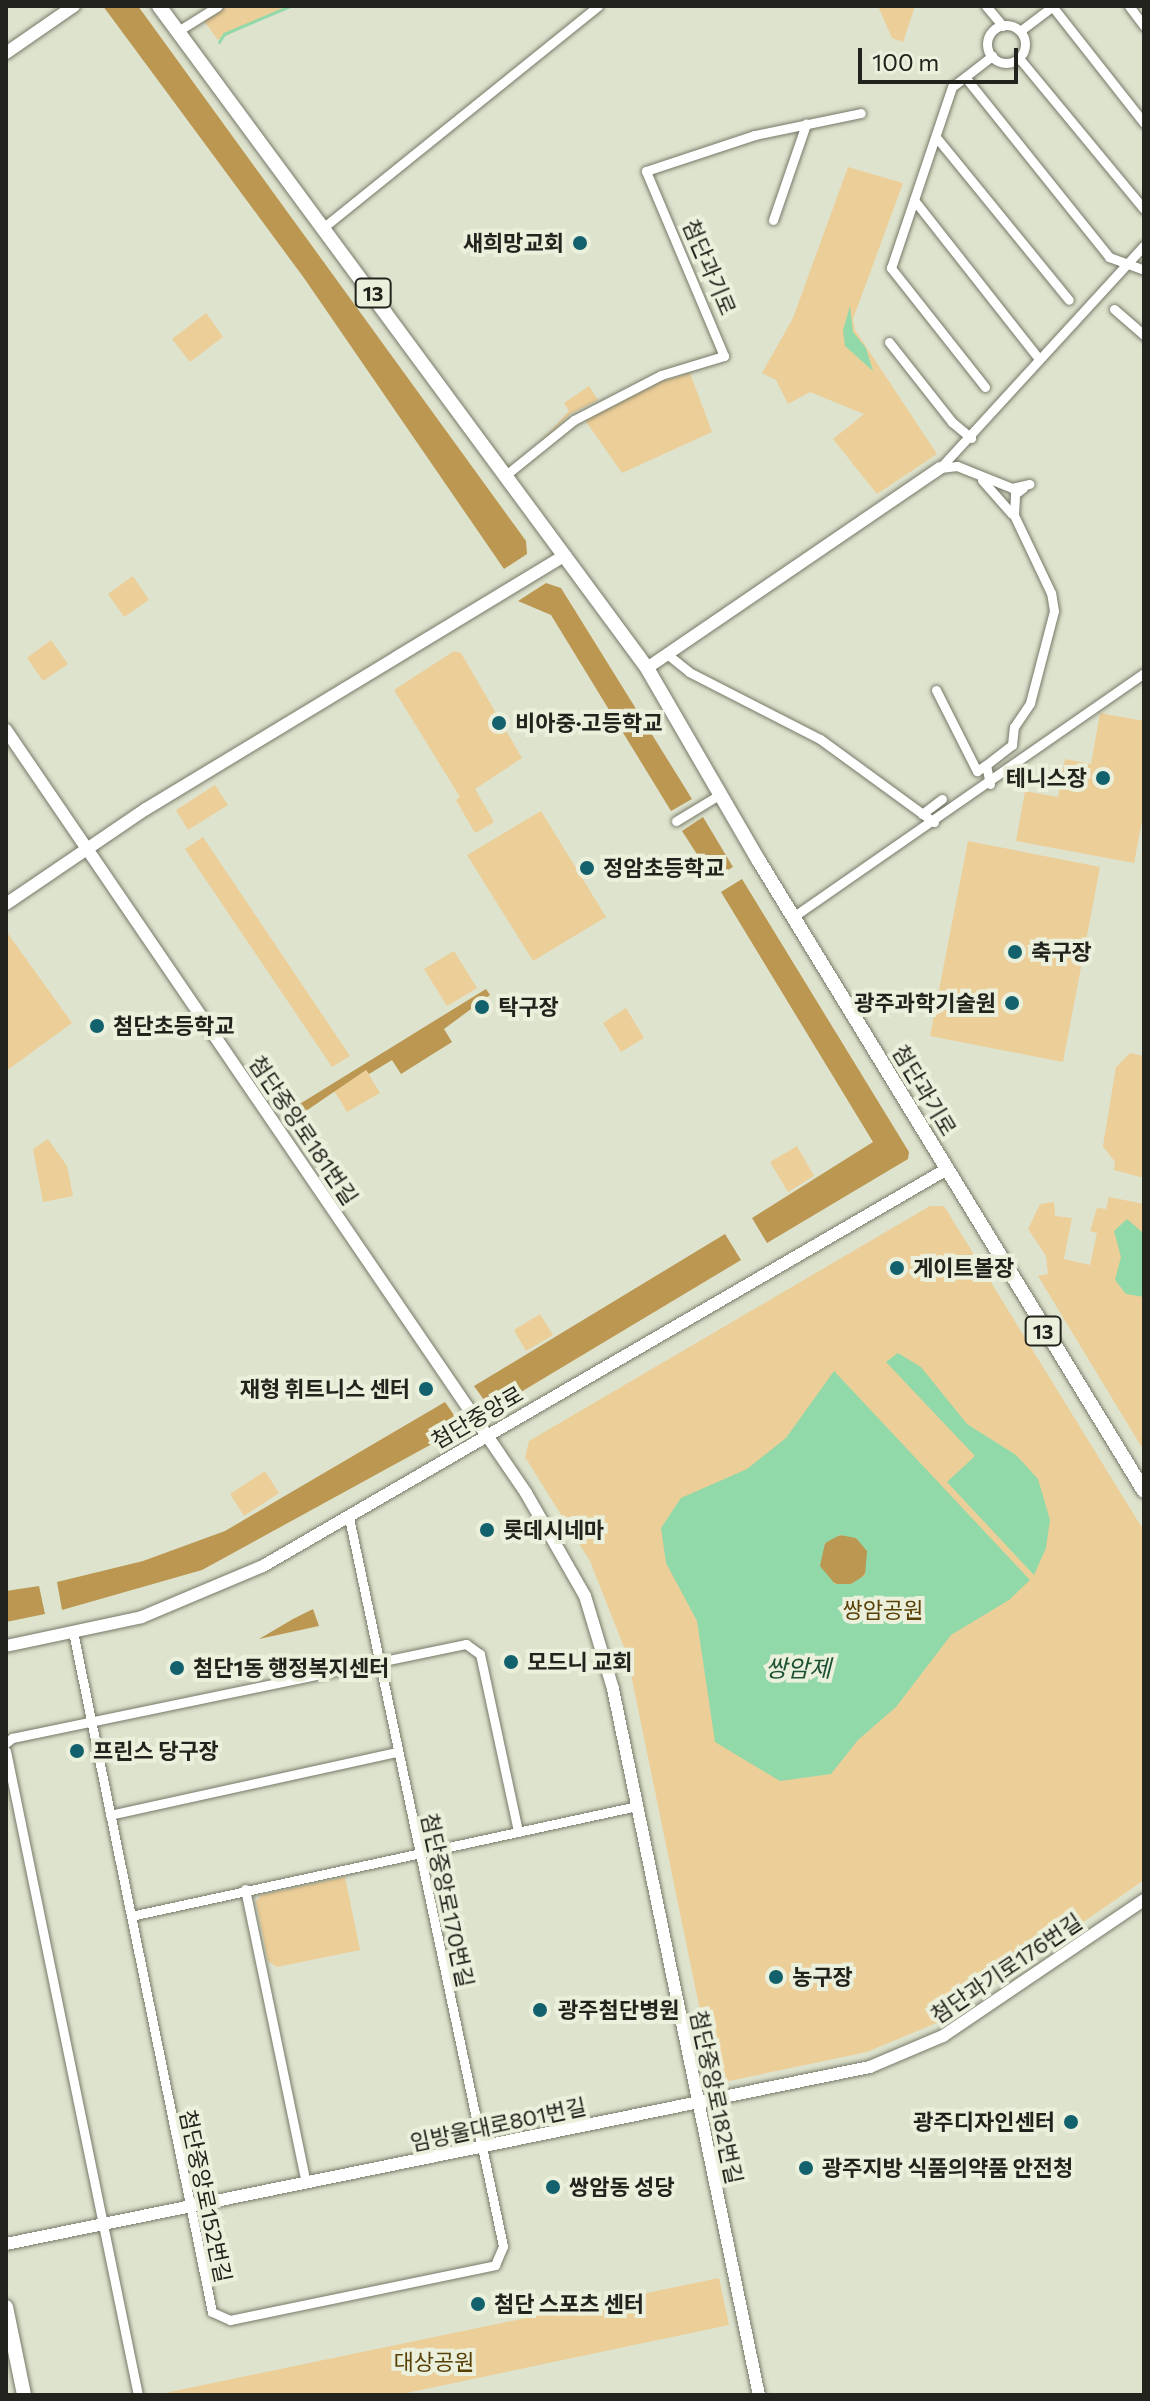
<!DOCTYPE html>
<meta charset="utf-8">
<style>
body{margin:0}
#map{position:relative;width:1150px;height:2401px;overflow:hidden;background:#dee3ce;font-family:Commissioner,"Noto Sans KR",sans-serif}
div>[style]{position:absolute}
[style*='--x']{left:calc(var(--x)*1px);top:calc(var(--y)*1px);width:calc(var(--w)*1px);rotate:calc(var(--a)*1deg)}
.green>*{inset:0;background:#ecce98}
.forest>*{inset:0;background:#bb9752}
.round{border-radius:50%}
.water>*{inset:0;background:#92d9aa}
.stream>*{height:3px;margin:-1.5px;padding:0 1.5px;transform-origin:1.5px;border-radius:1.5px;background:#92d9aa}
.roads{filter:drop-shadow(0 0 2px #767a68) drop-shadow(0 0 2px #767a68)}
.minor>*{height:9px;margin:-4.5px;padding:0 4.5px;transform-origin:4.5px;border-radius:4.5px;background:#fff}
.minor>.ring{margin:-4.5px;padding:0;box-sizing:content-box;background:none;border:9px solid #fff;border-radius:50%}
.tertiary>*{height:12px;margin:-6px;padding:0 6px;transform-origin:6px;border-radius:6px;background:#fff}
.secondary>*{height:14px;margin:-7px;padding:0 7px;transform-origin:7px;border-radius:7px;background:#fff}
.primary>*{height:14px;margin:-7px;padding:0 7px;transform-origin:7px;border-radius:7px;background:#fff}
.dots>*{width:22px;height:22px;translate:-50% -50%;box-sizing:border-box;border:4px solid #ebf0dc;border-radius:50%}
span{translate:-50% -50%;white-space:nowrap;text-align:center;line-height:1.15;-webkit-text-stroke:8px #ebf0dc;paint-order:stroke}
.shield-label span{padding:2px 6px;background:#ebf0dc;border:2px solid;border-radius:6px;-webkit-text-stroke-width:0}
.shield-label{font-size:20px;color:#22231c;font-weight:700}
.poi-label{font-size:22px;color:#22231c;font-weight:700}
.right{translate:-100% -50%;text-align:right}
.left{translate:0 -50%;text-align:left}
.street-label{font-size:22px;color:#22231c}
.park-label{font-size:22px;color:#594006}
.water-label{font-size:24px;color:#1d5133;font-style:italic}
.frame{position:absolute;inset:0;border:8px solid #22231c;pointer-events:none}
.scale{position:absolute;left:858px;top:48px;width:160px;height:36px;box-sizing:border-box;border:4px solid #22231c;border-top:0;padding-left:10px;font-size:24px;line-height:28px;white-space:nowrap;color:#22231c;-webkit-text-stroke:6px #ebf0dc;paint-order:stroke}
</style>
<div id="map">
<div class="green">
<i style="clip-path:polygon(228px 6px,287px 6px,218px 40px,204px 21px)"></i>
<i style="clip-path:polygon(878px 6px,915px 6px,903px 42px,892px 38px)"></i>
<i style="clip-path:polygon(848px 167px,903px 183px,853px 319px,855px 330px,937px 454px,877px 494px,833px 439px,864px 414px,810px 392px,788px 404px,776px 380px,762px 373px,793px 318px)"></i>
<i style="clip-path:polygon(206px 313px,223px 337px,190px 362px,172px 339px)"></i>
<i style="clip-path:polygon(690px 373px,712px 432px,622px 473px,585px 420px,660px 382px)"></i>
<i style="clip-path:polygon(589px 386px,598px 400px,570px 414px,536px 447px,569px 411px,564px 403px)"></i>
<i style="clip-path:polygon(133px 576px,149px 600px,124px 617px,108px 594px)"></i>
<i style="clip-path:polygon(51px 640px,68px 664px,43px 681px,27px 658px)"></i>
<i style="clip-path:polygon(454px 651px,461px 653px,522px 758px,475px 789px,494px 822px,475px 833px,456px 800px,460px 797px,394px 690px)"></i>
<i style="clip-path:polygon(1100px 713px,1144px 721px,1144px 810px,1134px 863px,1016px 841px,1025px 791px,1058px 797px,1065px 759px,1091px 764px)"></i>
<i style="clip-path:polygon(215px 785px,228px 805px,188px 830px,176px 810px)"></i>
<i style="clip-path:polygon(541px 811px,606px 917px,533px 961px,467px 855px)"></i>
<i style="clip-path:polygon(203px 837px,350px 1056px,332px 1067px,185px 849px)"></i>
<i style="clip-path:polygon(968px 841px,1100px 867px,1063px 1062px,930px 1036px)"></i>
<i style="clip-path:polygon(6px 931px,72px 1023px,6px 1071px)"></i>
<i style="clip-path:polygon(454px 951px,477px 988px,447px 1006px,424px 969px)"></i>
<i style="clip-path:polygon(626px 1008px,644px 1038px,621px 1052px,603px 1023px)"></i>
<i style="clip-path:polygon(1130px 1053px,1144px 1056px,1144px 1178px,1114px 1170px,1115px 1162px,1103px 1146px,1116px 1067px)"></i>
<i style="clip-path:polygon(366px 1070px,380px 1093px,347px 1112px,333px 1089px)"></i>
<i style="clip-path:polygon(48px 1139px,67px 1166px,73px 1196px,43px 1202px,33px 1149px)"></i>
<i style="clip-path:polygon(797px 1146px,814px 1176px,788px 1192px,770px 1162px)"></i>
<i style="clip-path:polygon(1109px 1197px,1144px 1204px,1144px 1451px,1038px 1276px,1048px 1274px,1046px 1256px,1028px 1229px,1040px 1204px,1054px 1202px,1055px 1216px,1072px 1218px,1064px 1259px,1090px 1265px,1097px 1233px,1090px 1231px,1097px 1208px,1106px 1209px)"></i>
<i style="clip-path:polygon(930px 1206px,944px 1206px,1144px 1531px,1144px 1880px,939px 2022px,867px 2052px,729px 2081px,712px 2069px,627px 1655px,590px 1561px,525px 1457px,529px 1441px)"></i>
<i style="clip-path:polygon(540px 1314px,553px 1335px,526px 1351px,514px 1330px)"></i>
<i style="clip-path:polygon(265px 1471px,279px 1493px,244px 1516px,230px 1494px)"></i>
<i style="clip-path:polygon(345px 1877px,360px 1950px,277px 1967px,268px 1961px,256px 1902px,261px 1895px)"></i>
<i style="clip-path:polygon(719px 2278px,729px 2325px,397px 2395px,155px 2395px)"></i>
</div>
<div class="forest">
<i style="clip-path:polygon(103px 6px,138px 6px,526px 541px,527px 554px,504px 569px,304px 278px)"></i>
<i style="clip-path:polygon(546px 583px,561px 588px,692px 799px,671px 811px,551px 615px,518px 601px)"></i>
<i style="clip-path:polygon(703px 817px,733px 867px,713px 879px,682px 831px)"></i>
<i style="clip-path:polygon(742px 879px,909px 1152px,908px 1159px,767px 1243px,752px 1218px,873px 1142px,721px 892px)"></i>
<i style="clip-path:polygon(486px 989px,490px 995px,444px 1029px,452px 1042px,401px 1074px,392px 1060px,369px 1074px,366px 1070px,303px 1113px,355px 1198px,348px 1203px,285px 1113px)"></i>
<i style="clip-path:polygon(725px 1234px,741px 1260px,501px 1404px,484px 1400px,474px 1386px)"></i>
<i style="clip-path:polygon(445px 1402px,456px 1418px,452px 1433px,202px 1570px,62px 1610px,57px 1582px,143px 1561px,225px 1531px)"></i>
<i class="round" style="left:819px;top:1535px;width:50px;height:50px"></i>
<i style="clip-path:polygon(39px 1586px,45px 1614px,6px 1622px,6px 1591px)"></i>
<i style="clip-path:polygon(313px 1609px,319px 1626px,259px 1639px,293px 1619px)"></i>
</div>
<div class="water">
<i style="clip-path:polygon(850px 306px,853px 332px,866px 348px,873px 371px,845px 346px,843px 330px)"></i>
<i style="clip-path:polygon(1127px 1219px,1142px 1232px,1144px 1297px,1126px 1294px,1115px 1280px,1121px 1257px,1114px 1231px)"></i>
<i style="clip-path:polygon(898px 1353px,921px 1367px,967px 1424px,1016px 1455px,1038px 1479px,1050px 1520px,1046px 1548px,1034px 1575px,947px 1482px,975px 1456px,886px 1362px)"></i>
<i style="clip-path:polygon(evenodd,834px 1371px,1030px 1580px,1009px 1600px,951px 1635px,896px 1707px,858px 1740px,831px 1774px,780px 1781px,715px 1742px,697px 1621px,666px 1563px,661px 1528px,681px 1498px,747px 1469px,786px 1438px,834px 1371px,840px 1535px,856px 1538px,867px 1551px,865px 1575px,851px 1584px,835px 1584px,820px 1566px,825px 1543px,840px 1535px)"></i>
</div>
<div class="stream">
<i style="--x:219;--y:42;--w:9;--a:-58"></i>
<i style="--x:224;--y:34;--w:72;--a:-23"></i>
</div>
<div class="roads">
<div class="minor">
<i style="--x:986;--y:6;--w:26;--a:50"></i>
<i style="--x:1052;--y:6;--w:149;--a:51.8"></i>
<i style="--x:1129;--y:6;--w:25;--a:53"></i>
<i class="ring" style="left:987px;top:25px;width:29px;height:29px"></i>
<i style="--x:178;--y:31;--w:47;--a:-32"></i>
<i style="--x:1020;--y:31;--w:41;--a:-37.1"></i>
<i style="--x:1019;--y:58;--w:196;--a:50.4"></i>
<i style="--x:965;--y:77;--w:231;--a:51.3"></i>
<i style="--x:1109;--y:257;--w:37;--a:20"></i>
<i style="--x:936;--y:137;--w:210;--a:50.8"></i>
<i style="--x:914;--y:200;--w:202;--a:51.8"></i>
<i style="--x:773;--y:220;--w:102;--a:-71"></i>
<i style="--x:324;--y:227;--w:352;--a:-38.9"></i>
<i style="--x:1114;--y:309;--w:40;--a:41"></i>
<i style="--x:889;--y:342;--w:102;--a:51.8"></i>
<i style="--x:952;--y:422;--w:25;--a:40"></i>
<i style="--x:985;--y:387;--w:152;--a:-128.3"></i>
<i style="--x:891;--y:268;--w:191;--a:-71.4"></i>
<i style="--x:952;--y:87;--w:51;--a:-37.8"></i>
<i style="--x:940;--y:468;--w:302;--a:-47.5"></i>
<i style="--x:940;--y:468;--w:17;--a:-7"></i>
<i style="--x:957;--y:466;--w:59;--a:21.8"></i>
<i style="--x:1012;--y:488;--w:18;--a:-13"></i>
<i style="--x:507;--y:474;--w:86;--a:-38.9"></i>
<i style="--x:574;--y:420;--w:98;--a:-27.3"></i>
<i style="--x:661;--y:375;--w:66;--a:-16.8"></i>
<i style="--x:724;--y:356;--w:201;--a:-112.9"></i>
<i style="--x:646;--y:171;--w:115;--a:-18.3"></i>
<i style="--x:755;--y:135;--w:108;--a:-11.7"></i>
<i style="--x:982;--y:480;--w:45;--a:48.6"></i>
<i style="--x:667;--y:654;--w:28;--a:39"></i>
<i style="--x:689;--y:672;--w:147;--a:27.1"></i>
<i style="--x:820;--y:739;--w:141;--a:36.1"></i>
<i style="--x:936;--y:690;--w:91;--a:63.2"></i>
<i style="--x:977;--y:771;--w:11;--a:-34"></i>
<i style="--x:990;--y:784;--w:19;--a:-102"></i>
<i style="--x:986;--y:765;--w:33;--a:-38"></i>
<i style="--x:1012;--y:745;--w:18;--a:-84"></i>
<i style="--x:1014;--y:727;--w:29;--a:-56"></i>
<i style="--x:1030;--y:703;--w:95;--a:-75.4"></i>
<i style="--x:1054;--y:611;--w:18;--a:-99"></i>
<i style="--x:1051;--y:593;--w:86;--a:-115.4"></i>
<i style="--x:1014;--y:515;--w:21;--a:-87"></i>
<i style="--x:1015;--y:494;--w:10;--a:-37"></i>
<i style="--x:922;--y:814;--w:25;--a:-37"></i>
<i style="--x:676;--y:821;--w:50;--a:-31.2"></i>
<i style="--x:793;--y:917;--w:427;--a:-34.8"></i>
<i style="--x:73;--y:1632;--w:694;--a:78.45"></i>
<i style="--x:212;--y:2312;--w:20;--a:24"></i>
<i style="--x:230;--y:2320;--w:271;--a:-11.7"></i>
<i style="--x:495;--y:2265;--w:21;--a:-67"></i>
<i style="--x:503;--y:2246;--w:744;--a:-101.94"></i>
<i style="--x:6;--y:1743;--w:8;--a:-40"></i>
<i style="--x:12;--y:1738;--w:464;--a:-11.7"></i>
<i style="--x:466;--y:1644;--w:17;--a:36"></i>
<i style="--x:480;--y:1654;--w:182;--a:77.9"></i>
<i style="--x:6;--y:1751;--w:657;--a:78.42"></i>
<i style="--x:110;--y:1815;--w:294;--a:-12.4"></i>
<i style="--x:245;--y:1889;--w:300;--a:78.3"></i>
<i style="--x:131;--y:1916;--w:518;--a:-12.26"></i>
</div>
<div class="tertiary">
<i style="--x:6;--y:53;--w:83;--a:-34.7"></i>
<i style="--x:647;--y:668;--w:355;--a:-34.3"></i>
<i style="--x:6;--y:730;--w:923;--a:55.72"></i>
<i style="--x:526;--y:1493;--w:119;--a:60.2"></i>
<i style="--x:585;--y:1596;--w:97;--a:73.2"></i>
<i style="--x:613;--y:1689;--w:721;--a:78.32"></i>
<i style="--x:6;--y:904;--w:169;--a:-34.2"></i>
<i style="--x:146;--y:809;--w:490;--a:-31.2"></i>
<i style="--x:6;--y:1646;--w:139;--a:-12"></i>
<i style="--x:142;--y:1617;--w:131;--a:-22.9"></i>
<i style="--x:263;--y:1566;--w:791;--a:-30.13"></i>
<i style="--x:6;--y:2244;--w:882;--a:-11.58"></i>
<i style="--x:870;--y:2067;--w:79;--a:-23"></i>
<i style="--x:943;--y:2036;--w:243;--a:-34.1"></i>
</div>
<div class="secondary">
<i style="--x:6;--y:2307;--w:90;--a:78.4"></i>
</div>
<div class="primary">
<i style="--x:159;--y:6;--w:822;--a:53.6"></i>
<i style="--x:647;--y:668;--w:223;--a:59.9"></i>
<i style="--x:759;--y:861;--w:738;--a:58.57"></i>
</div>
</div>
<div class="dots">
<i style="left:580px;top:243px;background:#13616c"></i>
<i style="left:499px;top:723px;background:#13616c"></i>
<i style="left:1103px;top:778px;background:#13616c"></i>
<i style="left:587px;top:868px;background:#13616c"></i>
<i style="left:1015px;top:952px;background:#13616c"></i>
<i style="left:1012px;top:1003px;background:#13616c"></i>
<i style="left:482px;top:1007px;background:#13616c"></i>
<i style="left:97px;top:1026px;background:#13616c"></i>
<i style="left:897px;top:1268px;background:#13616c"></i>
<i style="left:426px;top:1389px;background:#13616c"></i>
<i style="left:487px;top:1530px;background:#13616c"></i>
<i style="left:511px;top:1662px;background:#13616c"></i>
<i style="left:177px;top:1668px;background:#13616c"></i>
<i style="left:77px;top:1751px;background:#13616c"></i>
<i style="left:776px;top:1977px;background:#13616c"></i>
<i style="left:540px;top:2010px;background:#13616c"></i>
<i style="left:1071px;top:2122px;background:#13616c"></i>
<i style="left:806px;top:2168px;background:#13616c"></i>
<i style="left:553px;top:2187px;background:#13616c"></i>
<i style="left:478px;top:2304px;background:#13616c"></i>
</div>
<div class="shield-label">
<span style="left:373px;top:293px">13</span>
<span style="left:1043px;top:1331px">13</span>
</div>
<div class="poi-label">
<span class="right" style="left:564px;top:243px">새희망교회</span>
<span class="left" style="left:515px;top:723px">비아중·고등학교</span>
<span class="right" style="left:1087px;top:778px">테니스장</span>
<span class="left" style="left:603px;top:868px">정암초등학교</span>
<span class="left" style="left:1031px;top:952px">축구장</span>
<span class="right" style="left:996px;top:1003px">광주과학기술원</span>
<span class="left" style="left:498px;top:1007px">탁구장</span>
<span class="left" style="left:113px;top:1026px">첨단초등학교</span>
<span class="left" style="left:913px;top:1268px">게이트볼장</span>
<span class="right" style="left:410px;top:1389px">재형 휘트니스 센터</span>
<span class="left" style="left:503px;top:1530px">롯데시네마</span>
<span class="left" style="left:527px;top:1662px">모드니 교회</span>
<span class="left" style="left:193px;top:1668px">첨단1동 행정복지센터</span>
<span class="left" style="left:93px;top:1751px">프린스 당구장</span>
<span class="left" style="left:792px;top:1977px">농구장</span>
<span class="left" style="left:558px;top:2010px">광주첨단병원</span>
<span class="right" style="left:1055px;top:2122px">광주디자인센터</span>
<span class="left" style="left:822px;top:2168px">광주지방 식품의약품 안전청</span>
<span class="left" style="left:569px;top:2187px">쌍암동 성당</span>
<span class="left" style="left:494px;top:2304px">첨단 스포츠 센터</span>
</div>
<div class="street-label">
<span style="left:710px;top:267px;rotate:67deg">첨단과기로</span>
<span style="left:925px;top:1090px;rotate:59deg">첨단과기로</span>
<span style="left:304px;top:1130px;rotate:56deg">첨단중앙로181번길</span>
<span style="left:477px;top:1417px;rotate:-30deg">첨단중앙로</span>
<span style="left:448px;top:1900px;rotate:78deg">첨단중앙로170번길</span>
<span style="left:1006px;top:1968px;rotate:-34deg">첨단과기로176번길</span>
<span style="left:717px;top:2097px;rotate:78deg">첨단중앙로182번길</span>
<span style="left:498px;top:2124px;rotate:-12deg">임방울대로801번길</span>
<span style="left:206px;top:2196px;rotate:78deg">첨단중앙로152번길</span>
</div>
<div class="park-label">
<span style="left:883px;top:1610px">쌍암공원</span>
<span style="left:434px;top:2362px">대상공원</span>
</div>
<div class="water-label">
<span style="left:798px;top:1668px">쌍암제</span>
</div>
<div class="frame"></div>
<div class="scale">100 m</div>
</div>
